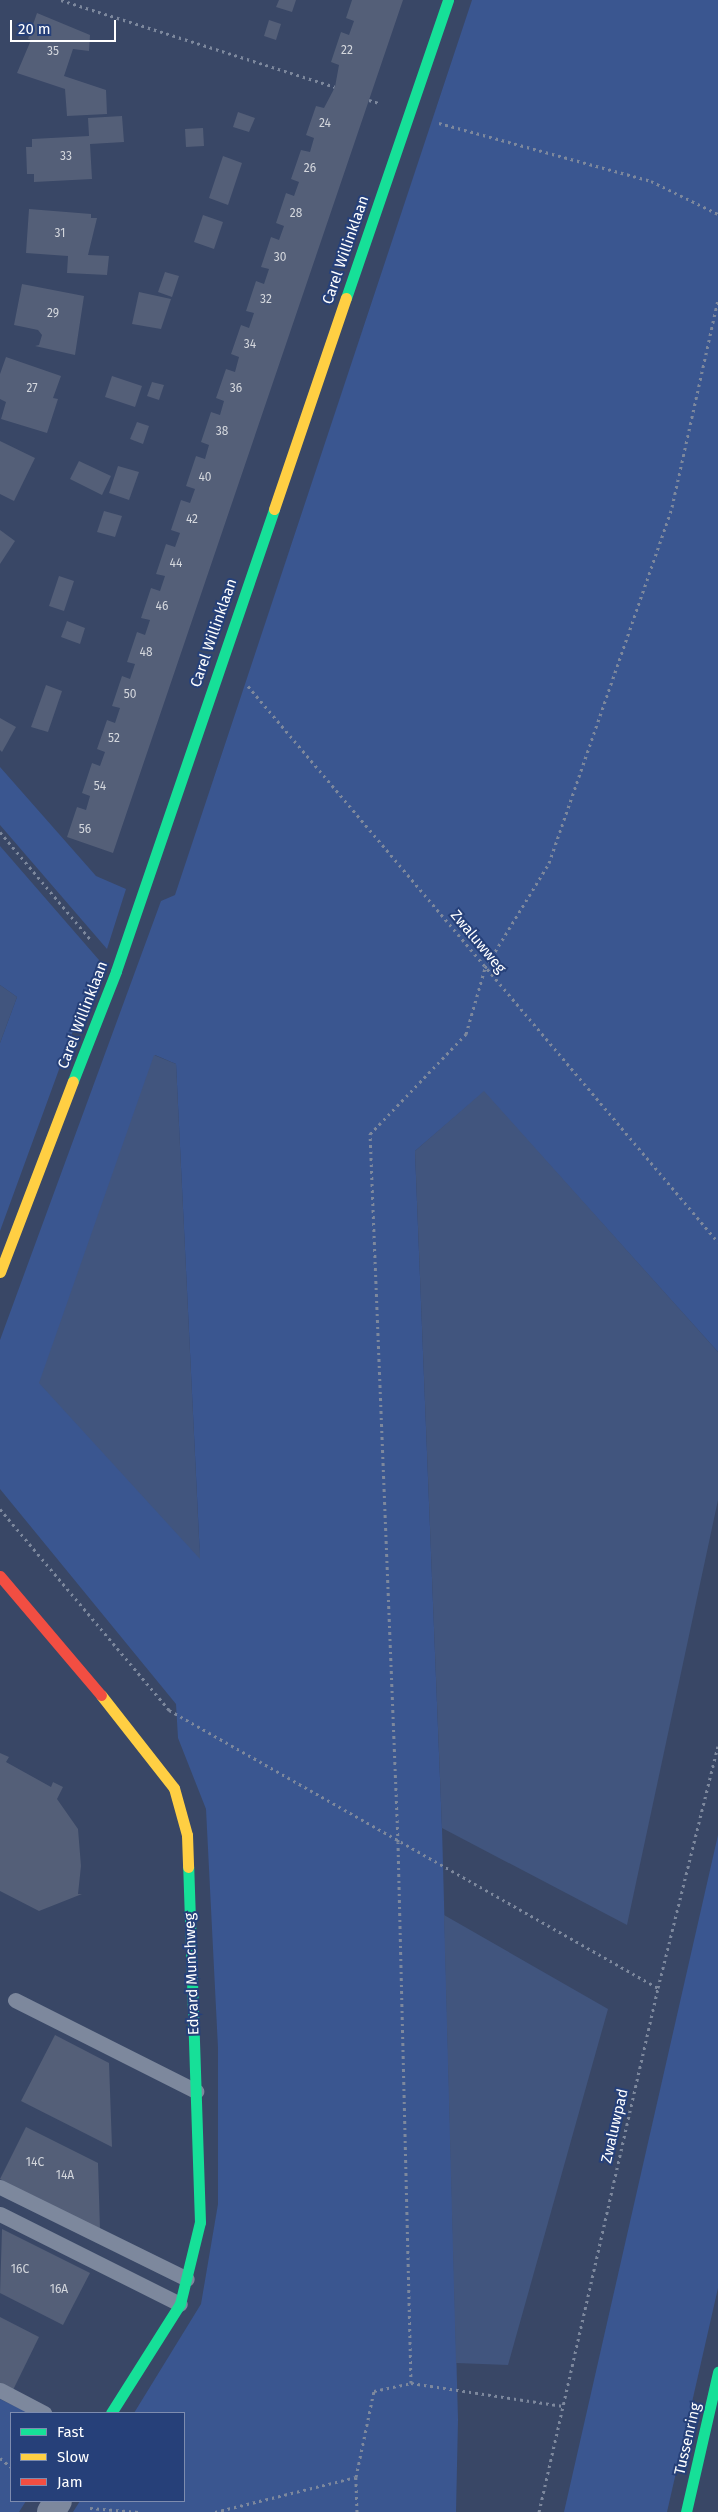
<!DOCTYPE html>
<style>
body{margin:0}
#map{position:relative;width:718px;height:2512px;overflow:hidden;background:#394766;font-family:"Fira Sans",sans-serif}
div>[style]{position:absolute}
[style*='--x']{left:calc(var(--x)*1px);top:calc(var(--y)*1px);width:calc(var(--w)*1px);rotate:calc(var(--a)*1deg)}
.green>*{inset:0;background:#3a5690}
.water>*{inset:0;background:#41557e}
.building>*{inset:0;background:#545f78}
.path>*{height:3px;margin-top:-1.5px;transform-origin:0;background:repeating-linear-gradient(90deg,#7d889d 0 2.5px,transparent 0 6.5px)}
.lane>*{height:15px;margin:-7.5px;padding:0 7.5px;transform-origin:7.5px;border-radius:7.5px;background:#7d889d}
.street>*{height:28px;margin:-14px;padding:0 14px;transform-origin:14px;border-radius:14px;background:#7d889d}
.fast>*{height:11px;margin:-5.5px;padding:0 5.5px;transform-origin:5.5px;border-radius:5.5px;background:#16e098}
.slow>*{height:11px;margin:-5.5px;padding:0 5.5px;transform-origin:5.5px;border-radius:5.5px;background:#ffcf43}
.jam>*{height:11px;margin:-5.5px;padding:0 5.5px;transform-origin:5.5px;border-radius:5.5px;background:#f24e42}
span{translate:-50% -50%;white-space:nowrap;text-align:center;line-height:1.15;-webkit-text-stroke:4px #264079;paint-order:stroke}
.number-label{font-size:12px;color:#d4d7dd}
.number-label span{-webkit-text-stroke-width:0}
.street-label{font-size:15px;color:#fff}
.legend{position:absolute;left:10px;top:2412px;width:175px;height:90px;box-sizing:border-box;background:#264079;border:1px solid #7d8caf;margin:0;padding:6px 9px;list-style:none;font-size:15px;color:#fff}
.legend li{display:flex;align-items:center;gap:10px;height:25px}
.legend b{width:25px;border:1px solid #7d8caf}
.scale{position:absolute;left:10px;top:20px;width:106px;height:22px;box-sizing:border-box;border:2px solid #fff;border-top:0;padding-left:6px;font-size:15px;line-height:18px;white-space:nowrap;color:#fff;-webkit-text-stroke:4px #264079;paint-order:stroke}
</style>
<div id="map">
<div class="green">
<i style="clip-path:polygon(evenodd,472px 0,718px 0,718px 1352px,484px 1092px,415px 1151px,442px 1828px,458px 2420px,456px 2512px,73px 2512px,80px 2501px,184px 2501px,184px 2413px,134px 2413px,201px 2304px,218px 2204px,218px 2048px,206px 1809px,178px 1738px,176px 1704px,0 1489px,0 1340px,161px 901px,175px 895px,472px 0,155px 1055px,176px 1064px,200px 1558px,155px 1055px)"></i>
<i style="clip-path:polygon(0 767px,96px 876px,126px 889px,107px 949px,0 825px)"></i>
<i style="clip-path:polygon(0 846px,99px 960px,0 1231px,0 1043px,17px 997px,0 985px)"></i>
<i style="clip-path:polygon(718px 1835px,718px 2288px,667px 2512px,564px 2512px)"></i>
<i style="clip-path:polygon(0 2399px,29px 2413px,11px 2413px,11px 2501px,26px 2501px,19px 2512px,0 2512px)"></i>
</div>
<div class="water">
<i style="clip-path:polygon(0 985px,17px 997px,0 1043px)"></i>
<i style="clip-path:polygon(154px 1055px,176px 1064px,200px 1559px,39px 1383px)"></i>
<i style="clip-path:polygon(484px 1091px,718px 1352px,718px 1500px,627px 1925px,442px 1828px,415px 1151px)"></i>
<i style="clip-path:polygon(444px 1915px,608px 2009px,508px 2365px,456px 2363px)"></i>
</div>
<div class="building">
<i style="clip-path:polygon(279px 0,296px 0,292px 12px,276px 7px)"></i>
<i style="clip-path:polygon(352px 0,403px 0,113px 853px,67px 837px,77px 807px,86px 810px,90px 796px,82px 793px,92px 763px,100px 766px,105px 752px,97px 749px,107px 720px,115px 723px,120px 708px,112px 706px,122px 676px,130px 679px,135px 664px,127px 662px,137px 632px,145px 635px,150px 620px,141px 618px,151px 588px,160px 591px,165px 576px,156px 574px,166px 544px,175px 547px,180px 533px,171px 530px,181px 500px,190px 503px,195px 489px,186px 486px,196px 456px,205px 459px,209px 445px,201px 442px,211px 412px,220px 415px,224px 401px,216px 398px,226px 369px,235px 372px,239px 357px,231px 354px,241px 325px,249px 328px,254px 313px,246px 311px,256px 281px,264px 284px,269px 269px,261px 267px,271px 237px,279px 240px,284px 226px,276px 223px,286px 193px,294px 196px,299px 182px,291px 179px,301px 150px,310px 152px,314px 138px,306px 135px,316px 106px,324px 108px,335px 87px,339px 65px,331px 62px,341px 32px,349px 35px,354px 21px,346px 18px)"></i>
<i style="clip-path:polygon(37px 13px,90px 35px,89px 51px,73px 49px,64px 76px,106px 90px,107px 114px,67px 116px,65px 89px,17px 73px,31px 40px,28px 39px)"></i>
<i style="clip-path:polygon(269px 20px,281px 24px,276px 40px,264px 36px)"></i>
<i style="clip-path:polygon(238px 112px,255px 118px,249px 132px,233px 127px)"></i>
<i style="clip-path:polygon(122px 116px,124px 142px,90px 144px,92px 179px,34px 182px,34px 174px,27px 174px,26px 147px,32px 147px,32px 139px,89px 136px,88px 118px)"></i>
<i style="clip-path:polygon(203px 128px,204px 146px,186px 147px,185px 129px)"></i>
<i style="clip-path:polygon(223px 156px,242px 163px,228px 205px,209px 198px)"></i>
<i style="clip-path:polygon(29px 209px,91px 214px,91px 218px,97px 218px,88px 255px,109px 256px,107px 275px,67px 273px,68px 256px,26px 253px)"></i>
<i style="clip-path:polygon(203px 215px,223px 222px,214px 249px,194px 242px)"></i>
<i style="clip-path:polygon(165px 272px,179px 276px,172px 297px,158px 292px)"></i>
<i style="clip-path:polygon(22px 284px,84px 296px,75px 355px,35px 346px,39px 345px,42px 335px,38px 330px,14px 325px)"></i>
<i style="clip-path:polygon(139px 292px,171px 299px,161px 329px,132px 324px)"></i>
<i style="clip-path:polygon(6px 357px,61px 376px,53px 398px,58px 399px,47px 433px,1px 419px,6px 402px,0 399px,0 374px)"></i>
<i style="clip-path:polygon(112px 376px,142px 386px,135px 407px,105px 397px)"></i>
<i style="clip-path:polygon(152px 382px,164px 385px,159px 400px,147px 396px)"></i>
<i style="clip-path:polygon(137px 422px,149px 426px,143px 444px,130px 439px)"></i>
<i style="clip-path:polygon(0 441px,35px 458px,14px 501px,0 494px)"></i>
<i style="clip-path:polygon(79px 461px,111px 476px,102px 495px,70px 479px)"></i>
<i style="clip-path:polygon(118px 466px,139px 472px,129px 500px,109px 493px)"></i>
<i style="clip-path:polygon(104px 511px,122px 516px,115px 537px,97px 532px)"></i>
<i style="clip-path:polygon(0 530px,15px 541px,0 564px)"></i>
<i style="clip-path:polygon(59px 576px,74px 581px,64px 611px,49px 606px)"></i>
<i style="clip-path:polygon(67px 621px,85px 628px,80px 644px,61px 637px)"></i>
<i style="clip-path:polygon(46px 685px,62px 691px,48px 732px,31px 727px)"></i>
<i style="clip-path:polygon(0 718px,16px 727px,2px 752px,0 750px)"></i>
<i style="clip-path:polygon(0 1753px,9px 1757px,6px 1762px,51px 1787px,53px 1782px,63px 1787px,57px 1799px,78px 1829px,81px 1866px,78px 1894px,82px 1894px,39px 1911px,0 1891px)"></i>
<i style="clip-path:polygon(55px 2035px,109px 2063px,112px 2147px,21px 2101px)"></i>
<i style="clip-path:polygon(26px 2127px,98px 2163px,100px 2230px,0 2179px)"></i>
<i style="clip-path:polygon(2px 2229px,90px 2273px,63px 2325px,0 2293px)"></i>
<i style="clip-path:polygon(0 2317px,39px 2337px,13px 2390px,0 2383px)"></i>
</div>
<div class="path">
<i style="--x:61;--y:0;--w:287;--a:17.6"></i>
<i style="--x:369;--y:100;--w:10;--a:17"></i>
<i style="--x:439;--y:123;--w:220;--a:15.3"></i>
<i style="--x:651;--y:181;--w:75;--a:26.2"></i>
<i style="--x:248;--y:686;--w:728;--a:49.79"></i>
<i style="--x:0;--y:832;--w:141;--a:49.9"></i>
<i style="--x:0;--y:1509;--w:263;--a:49.9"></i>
<i style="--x:169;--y:1710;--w:562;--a:29.62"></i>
<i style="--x:411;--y:2383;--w:154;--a:8.6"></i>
<i style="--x:0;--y:2458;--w:14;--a:39"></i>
<i style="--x:90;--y:2508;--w:49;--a:4.7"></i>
<i style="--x:215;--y:2512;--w:145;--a:-13.9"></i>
<i style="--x:357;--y:2512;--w:35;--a:-92"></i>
<i style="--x:356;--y:2477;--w:88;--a:-78.2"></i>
<i style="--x:374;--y:2391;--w:38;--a:-12"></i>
<i style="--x:411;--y:2383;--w:541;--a:-91.38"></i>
<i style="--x:398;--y:1842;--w:709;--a:-92.26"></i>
<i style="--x:370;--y:1134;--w:139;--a:-46.2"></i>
<i style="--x:466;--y:1034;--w:69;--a:-73.9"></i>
<i style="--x:485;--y:968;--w:123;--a:-58.6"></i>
<i style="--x:549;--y:863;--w:377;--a:-70.9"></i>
<i style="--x:672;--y:507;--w:213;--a:-77.5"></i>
<i style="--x:539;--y:2512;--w:537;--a:-77.21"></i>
<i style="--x:658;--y:1988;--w:249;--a:-76.1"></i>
</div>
<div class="lane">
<i style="--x:15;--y:2000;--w:203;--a:26.7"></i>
<i style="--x:0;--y:2187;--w:208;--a:26.2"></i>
<i style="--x:0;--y:2214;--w:201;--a:26.6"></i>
<i style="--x:0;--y:2390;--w:50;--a:27.6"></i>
</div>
<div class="street">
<i style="--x:51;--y:2512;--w:13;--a:-58"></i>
</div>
<div class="fast">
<i style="--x:346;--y:298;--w:315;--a:-71.1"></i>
<i style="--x:73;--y:1081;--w:118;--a:-68.6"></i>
<i style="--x:116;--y:971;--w:488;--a:-71.1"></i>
<i style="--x:111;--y:2413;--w:129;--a:-57.7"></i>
<i style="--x:180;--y:2304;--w:84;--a:-76.3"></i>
<i style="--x:200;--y:2222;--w:355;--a:-91.9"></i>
<i style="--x:686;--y:2512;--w:144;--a:-77.1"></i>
</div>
<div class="slow">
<i style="--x:274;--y:509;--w:223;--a:-71.2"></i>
<i style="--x:0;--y:1272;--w:204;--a:-69.1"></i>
<i style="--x:101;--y:1695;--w:118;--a:51.9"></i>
<i style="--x:174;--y:1788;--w:49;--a:74.5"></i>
<i style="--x:187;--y:1835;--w:32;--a:88"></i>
</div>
<div class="jam">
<i style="--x:0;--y:1576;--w:156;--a:49.7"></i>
</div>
<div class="number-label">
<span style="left:347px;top:51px">22</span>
<span style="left:53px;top:52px">35</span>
<span style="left:325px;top:124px">24</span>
<span style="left:66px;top:157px">33</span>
<span style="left:310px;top:169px">26</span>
<span style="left:296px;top:214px">28</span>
<span style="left:60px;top:234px">31</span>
<span style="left:280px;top:258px">30</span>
<span style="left:266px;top:300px">32</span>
<span style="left:53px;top:314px">29</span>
<span style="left:250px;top:345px">34</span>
<span style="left:32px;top:389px">27</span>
<span style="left:236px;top:389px">36</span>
<span style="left:222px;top:432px">38</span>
<span style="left:205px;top:478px">40</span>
<span style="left:192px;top:520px">42</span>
<span style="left:176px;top:564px">44</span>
<span style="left:162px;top:607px">46</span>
<span style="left:146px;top:653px">48</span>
<span style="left:130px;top:695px">50</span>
<span style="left:114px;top:739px">52</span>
<span style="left:100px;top:787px">54</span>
<span style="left:85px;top:830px">56</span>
<span style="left:35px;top:2163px">14C</span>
<span style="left:65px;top:2176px">14A</span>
<span style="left:20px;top:2270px">16C</span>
<span style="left:59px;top:2290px">16A</span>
</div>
<div class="street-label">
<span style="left:346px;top:250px;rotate:-71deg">Carel Willinklaan</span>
<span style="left:214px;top:633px;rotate:-71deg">Carel Willinklaan</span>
<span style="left:478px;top:942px;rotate:50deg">Zwaluwweg</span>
<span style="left:83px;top:1015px;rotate:-69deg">Carel Willinklaan</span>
<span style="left:192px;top:1974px;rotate:-92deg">Edvard Munchweg</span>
<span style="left:615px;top:2126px;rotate:-77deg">Zwaluwpad</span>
<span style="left:688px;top:2439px;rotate:-77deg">Tussenring</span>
</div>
<ul class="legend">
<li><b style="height:6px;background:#16e098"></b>Fast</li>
<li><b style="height:6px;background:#ffcf43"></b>Slow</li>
<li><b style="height:6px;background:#f24e42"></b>Jam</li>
</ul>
<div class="scale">20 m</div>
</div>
